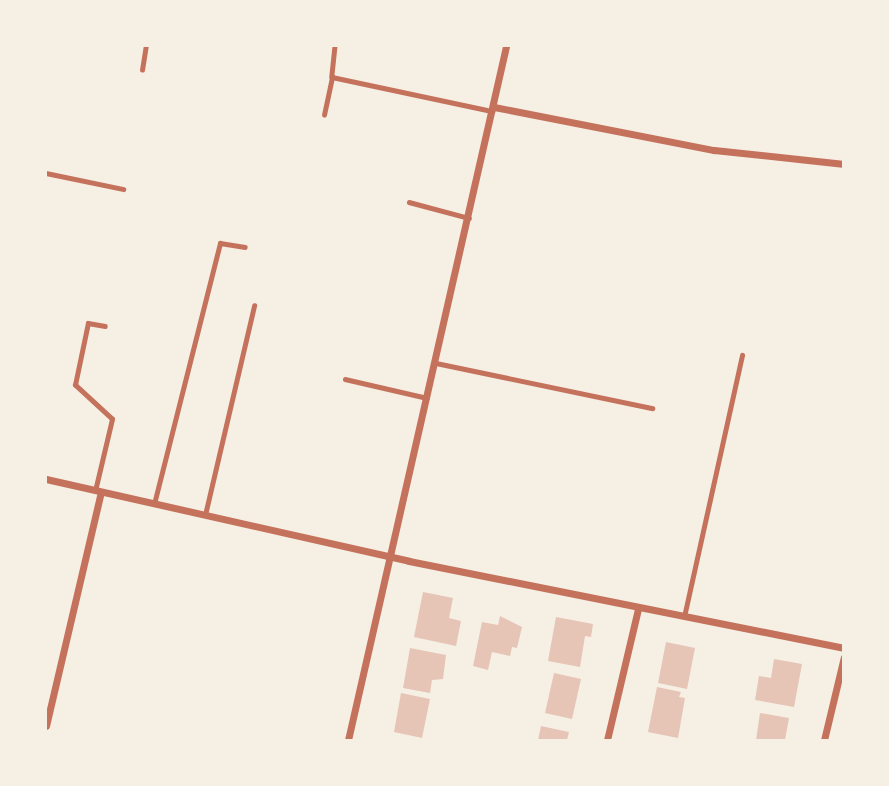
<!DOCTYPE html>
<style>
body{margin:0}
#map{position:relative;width:889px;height:786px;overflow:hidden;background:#f6efe4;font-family:Lato,sans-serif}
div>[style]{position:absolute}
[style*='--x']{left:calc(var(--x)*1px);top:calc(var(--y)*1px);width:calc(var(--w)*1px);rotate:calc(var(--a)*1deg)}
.building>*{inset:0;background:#e6c5b7}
.service>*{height:4.5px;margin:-2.25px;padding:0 2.25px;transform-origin:2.25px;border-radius:2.25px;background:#c5725c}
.minor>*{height:7px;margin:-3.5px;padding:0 3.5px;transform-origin:3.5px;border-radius:3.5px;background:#c5725c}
span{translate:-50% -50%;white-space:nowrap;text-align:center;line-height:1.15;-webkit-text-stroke:7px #f6efe4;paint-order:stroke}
.frame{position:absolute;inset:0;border:47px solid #f6efe4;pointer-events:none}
</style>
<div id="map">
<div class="building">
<i style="clip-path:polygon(423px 592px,453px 598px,449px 618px,461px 621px,456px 646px,414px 637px)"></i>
<i style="clip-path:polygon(500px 616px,522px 627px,517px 648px,512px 647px,510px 656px,492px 652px,488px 670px,473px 666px,482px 622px,498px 625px)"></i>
<i style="clip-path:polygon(556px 617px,593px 624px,591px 637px,585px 636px,580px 667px,548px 661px)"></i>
<i style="clip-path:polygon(666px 642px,695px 648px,687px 689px,658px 683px)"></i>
<i style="clip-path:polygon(410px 648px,446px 655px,443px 679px,432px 680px,430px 693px,403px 688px)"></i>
<i style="clip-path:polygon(774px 659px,802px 664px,794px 707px,755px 700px,759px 676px,771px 678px)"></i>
<i style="clip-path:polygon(554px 673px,581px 679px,572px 719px,545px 713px)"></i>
<i style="clip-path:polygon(657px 687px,681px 692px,679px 697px,685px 698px,678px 738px,648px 732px)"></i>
<i style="clip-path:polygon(401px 693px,430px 699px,422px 738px,394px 732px)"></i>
<i style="clip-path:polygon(760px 713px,789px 718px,785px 740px,756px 740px)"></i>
<i style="clip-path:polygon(541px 726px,569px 732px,567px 740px,538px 740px)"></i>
</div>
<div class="service">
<i style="--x:335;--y:46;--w:31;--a:96"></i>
<i style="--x:332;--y:77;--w:164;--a:12"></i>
<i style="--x:142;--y:70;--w:24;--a:-81"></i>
<i style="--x:324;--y:115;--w:39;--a:-78"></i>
<i style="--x:46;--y:173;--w:79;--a:11.7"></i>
<i style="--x:409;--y:202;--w:62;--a:14.9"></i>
<i style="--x:436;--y:363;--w:221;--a:11.8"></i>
<i style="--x:345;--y:379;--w:84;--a:13"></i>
<i style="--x:95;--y:491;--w:74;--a:-76.7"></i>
<i style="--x:112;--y:419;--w:50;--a:-137.4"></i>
<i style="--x:75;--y:385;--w:63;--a:-78.2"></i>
<i style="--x:88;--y:323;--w:17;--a:10"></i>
<i style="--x:154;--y:504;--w:269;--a:-75.8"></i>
<i style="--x:220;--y:243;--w:25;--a:9"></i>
<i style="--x:205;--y:515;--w:215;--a:-76.8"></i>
<i style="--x:684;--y:617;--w:268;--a:-77.5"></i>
</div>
<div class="minor">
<i style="--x:494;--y:107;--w:224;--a:11.1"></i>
<i style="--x:714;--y:150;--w:131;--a:6.1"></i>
<i style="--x:46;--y:479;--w:372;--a:12.7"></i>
<i style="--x:409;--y:561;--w:444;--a:11.3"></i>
<i style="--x:46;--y:726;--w:240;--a:-76.8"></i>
<i style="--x:348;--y:740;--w:712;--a:-77.17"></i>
<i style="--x:607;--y:740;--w:135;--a:-76.7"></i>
<i style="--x:824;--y:740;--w:85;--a:-76.5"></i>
</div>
<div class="frame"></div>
</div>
